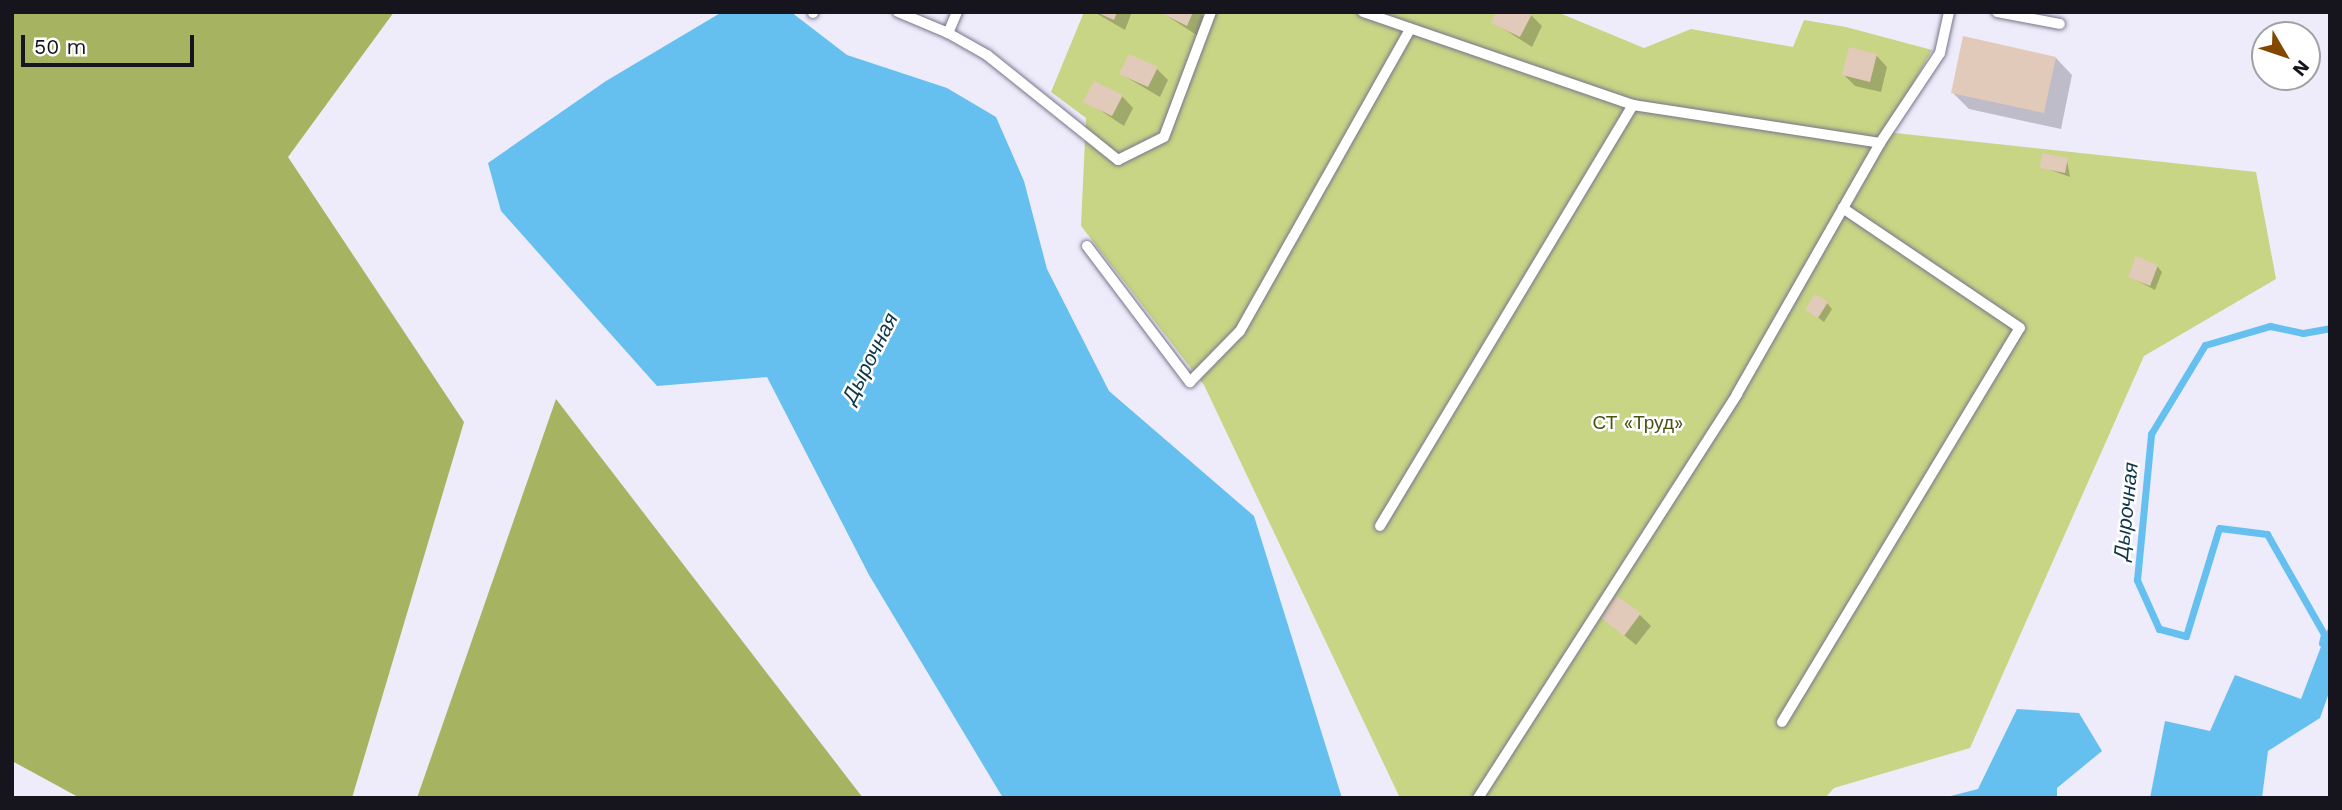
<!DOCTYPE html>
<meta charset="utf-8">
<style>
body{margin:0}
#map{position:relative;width:2342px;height:810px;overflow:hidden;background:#eeecfb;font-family:"Work Sans",sans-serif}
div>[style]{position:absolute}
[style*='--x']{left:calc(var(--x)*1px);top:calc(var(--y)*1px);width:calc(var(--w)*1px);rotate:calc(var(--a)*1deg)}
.green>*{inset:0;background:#c7d585}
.forest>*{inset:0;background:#a6b360}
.water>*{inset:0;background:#65c0ef}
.shadow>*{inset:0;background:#0003}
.stream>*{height:7px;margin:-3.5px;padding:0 3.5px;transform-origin:3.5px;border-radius:3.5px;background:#65c0ef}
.building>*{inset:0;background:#e2caba}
.roads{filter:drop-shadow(0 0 2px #78748b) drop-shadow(0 0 2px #78748b)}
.service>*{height:10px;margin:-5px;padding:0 5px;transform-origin:5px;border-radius:5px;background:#fff}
span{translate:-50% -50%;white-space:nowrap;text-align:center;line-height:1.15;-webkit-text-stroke:5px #fff;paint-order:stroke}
.park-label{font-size:19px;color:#4a5214}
.water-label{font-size:21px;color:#0e374b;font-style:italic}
.frame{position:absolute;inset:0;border:14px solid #16151e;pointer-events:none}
.north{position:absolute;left:2251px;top:21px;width:70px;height:70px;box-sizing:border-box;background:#fff;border:2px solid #a2a1a5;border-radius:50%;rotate:129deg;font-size:19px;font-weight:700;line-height:28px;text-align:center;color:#16151e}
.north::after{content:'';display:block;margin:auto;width:24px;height:32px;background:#834800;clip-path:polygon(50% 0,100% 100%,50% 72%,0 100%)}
.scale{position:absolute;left:21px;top:35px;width:173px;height:32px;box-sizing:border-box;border:4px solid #16151e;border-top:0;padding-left:9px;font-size:21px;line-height:24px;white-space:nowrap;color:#16151e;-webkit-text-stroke:5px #fff;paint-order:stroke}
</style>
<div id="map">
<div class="green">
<i style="clip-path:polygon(1084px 12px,1557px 12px,1644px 48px,1691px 29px,1793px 47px,1804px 20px,1846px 27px,1932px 50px,1886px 132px,2256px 172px,2276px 279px,2144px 356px,1970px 748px,1834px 788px,1825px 798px,1400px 798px,1204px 385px,1081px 226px,1086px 118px,1051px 92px)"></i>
</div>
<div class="forest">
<i style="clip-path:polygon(12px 12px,394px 12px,288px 157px,464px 422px,352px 798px,80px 798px,12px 761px)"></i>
<i style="clip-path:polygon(556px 399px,863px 798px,417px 798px)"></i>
</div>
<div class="water">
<i style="clip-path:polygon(722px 12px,791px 12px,847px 55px,947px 88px,996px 117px,1024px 181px,1047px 269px,1109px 391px,1254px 516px,1342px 798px,1003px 798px,869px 575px,767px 377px,657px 386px,501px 211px,488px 163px,606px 81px)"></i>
<i style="clip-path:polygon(2330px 623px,2330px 690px,2320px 718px,2268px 751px,2262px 798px,2150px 798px,2165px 721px,2210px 731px,2235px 675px,2301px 699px)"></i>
<i style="clip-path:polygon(2017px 709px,2079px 713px,2102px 751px,2057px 788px,2057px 798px,1943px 798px,1978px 789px)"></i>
</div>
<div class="shadow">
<i style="clip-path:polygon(1094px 12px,1132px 12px,1125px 30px)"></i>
<i style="clip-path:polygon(1161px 12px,1199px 12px,1206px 19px,1198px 36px)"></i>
<i style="clip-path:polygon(1531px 15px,1542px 26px,1532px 47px,1493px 22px)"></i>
<i style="clip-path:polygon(1876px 55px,1887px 67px,1881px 92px,1855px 86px,1844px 75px)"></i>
<i style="clip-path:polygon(2056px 58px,2072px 75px,2061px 129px,1969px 109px,1952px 92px)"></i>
<i style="clip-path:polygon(1157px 69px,1168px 80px,1160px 97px,1121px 74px)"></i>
<i style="clip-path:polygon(1122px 96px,1133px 108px,1124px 126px,1086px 101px)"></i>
<i style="clip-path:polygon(2067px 160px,2070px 177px,2042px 167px)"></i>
<i style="clip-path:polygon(2157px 266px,2162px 272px,2155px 290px,2130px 277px)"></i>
<i style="clip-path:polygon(1827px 303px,1832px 309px,1824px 322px,1808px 310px)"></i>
<i style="clip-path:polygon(1639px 614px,1651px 626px,1636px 645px,1603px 618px)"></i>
</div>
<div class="stream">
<i style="--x:2322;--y:643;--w:9;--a:-77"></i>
<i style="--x:2324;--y:634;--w:115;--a:-119.7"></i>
<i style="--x:2267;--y:534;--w:48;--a:-172.9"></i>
<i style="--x:2219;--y:528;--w:113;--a:107"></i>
<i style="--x:2186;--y:636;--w:28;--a:-165"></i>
<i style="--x:2159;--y:629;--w:54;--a:-114.2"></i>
<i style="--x:2137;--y:580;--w:147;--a:-84.5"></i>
<i style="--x:2151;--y:434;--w:104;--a:-58.8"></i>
<i style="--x:2205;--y:345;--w:68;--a:-16.3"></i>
<i style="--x:2270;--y:326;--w:34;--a:12"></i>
<i style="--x:2303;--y:333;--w:27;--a:-10"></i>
</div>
<div class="building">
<i style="clip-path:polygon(1096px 12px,1117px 12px,1114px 20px)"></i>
<i style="clip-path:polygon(1159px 12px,1193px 12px,1187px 26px)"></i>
<i style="clip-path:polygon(1496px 12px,1529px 12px,1532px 14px,1520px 37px,1491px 23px)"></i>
<i style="clip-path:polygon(1963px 36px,2056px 57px,2044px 113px,1951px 93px)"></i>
<i style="clip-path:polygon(1849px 47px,1877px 54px,1870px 82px,1842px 75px)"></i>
<i style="clip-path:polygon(1129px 54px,1158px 67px,1148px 87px,1119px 74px)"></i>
<i style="clip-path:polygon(1094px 81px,1123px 95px,1112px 116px,1083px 102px)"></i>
<i style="clip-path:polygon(2042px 153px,2068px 158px,2065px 173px,2040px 168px)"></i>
<i style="clip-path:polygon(2136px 256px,2158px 265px,2150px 286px,2128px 277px)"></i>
<i style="clip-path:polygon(1815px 294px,1828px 302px,1818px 318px,1805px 310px)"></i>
<i style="clip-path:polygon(1617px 596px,1641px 613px,1624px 636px,1601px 618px)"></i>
</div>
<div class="roads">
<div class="service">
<i style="--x:813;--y:12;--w:1;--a:90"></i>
<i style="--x:898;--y:12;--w:54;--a:22.8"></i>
<i style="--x:957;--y:12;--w:23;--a:113"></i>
<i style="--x:948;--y:33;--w:45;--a:29.4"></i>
<i style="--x:987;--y:55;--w:168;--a:38.7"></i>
<i style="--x:1118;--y:160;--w:51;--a:-26.6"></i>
<i style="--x:1164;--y:137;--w:134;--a:-69.4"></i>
<i style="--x:1363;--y:12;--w:286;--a:19"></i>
<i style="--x:1633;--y:105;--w:250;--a:8.7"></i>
<i style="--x:1997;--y:12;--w:64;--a:10.8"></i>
<i style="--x:1087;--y:246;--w:171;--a:52.9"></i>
<i style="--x:1190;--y:382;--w:71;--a:-45.6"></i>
<i style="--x:1240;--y:331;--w:347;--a:-60.6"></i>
<i style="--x:1380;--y:526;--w:491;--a:-59"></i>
<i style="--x:1782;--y:722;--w:460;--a:-58.9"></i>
<i style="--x:2020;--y:328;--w:214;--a:-145.9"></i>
<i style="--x:1478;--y:798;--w:480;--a:-57.3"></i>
<i style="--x:1737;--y:394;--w:289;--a:-60.3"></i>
<i style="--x:1880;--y:143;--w:108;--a:-56.3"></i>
<i style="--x:1940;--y:53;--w:42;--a:-77.6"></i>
</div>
</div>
<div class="park-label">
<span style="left:1638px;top:423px">СТ «Труд»</span>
</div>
<div class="water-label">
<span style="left:870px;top:358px;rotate:-63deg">Дырочная</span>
<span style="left:2126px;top:511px;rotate:-84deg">Дырочная</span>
</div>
<div class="frame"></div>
<div class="north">N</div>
<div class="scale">50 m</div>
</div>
